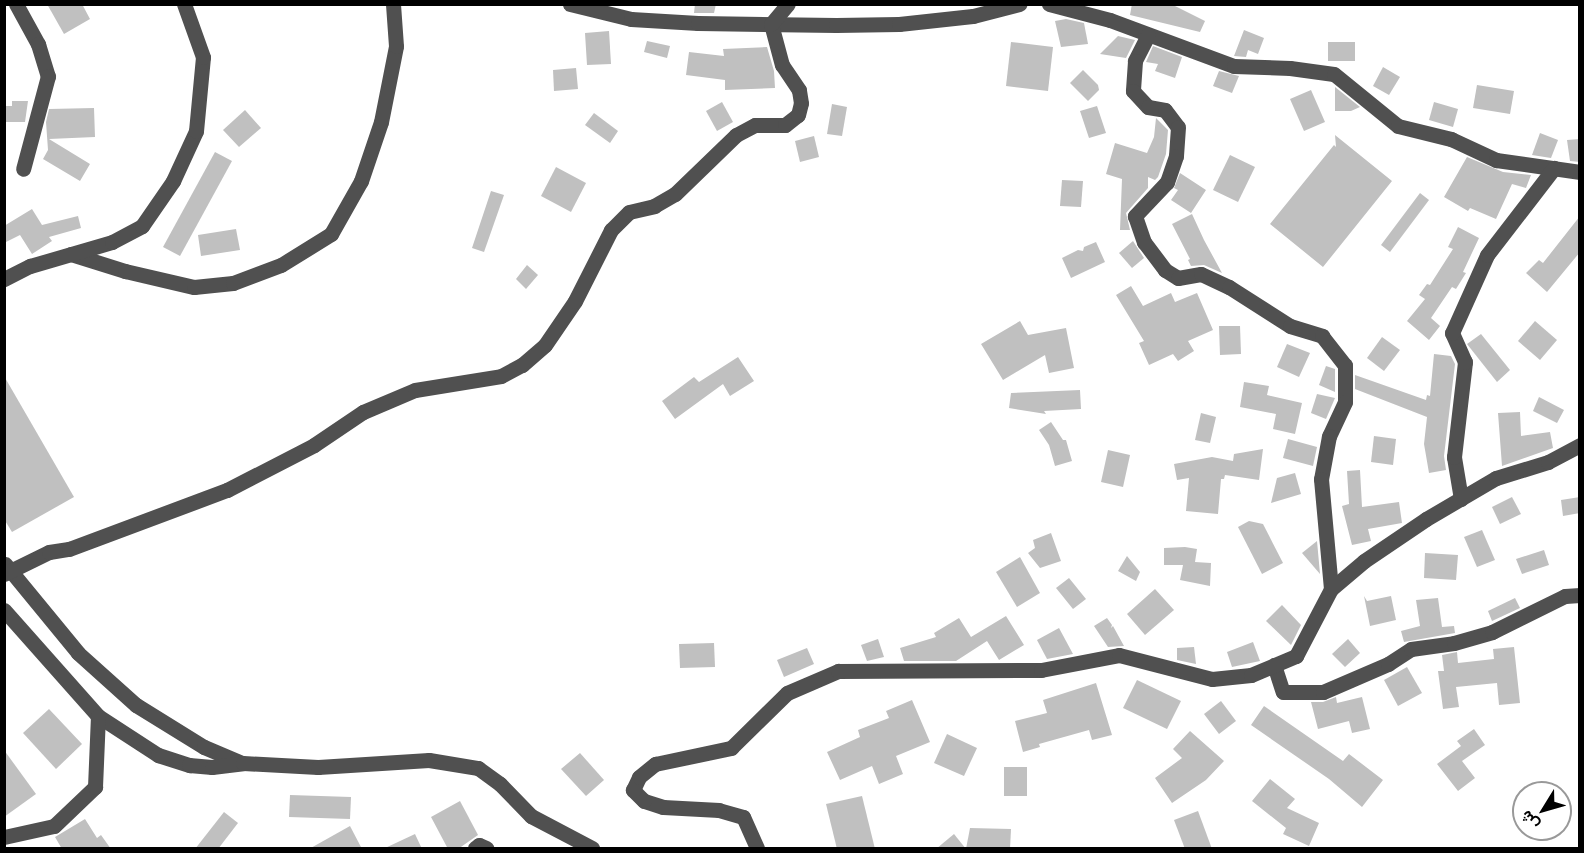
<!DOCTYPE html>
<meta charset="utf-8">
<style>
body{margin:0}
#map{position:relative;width:1584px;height:853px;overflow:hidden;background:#fff;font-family:"Noto Sans",Vazirmatn,sans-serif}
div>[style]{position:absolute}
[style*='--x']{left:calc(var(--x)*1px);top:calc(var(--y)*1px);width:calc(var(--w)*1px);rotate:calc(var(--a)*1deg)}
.building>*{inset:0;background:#c0c0c0}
.minor>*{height:15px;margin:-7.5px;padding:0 7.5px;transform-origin:7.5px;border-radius:7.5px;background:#505050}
span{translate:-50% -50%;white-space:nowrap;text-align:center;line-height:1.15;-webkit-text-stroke:5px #fff;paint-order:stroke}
.frame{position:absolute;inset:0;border:6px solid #000;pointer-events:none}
.north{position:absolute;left:1512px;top:781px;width:60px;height:60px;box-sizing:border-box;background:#fff;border:2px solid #999;border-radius:50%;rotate:233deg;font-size:16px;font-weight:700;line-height:24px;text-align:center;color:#000}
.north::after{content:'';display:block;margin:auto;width:21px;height:27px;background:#000;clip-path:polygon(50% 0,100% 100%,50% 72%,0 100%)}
</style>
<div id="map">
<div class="building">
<i style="clip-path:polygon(47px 4px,82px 4px,90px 19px,64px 34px)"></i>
<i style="clip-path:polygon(695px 4px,716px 4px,714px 13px,694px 13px)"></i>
<i style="clip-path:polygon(1132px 4px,1171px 4px,1205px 21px,1200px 32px,1130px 15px)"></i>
<i style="clip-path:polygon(1066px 19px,1084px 23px,1088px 44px,1061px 47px,1055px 21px)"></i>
<i style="clip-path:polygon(1244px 30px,1264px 38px,1258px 54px,1248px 50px,1246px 57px,1234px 56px)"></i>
<i style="clip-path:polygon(609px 31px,611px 64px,587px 65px,585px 33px)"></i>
<i style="clip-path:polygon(1118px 36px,1135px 40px,1126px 58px,1100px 54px)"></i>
<i style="clip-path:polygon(647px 41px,670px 46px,667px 58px,644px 52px)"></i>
<i style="clip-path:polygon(1011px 42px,1053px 47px,1048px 91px,1006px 86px)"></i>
<i style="clip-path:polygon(1328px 42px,1355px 42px,1355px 61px,1328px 61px)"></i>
<i style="clip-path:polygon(1153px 46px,1182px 57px,1175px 78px,1155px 71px,1158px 64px,1146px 62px)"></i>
<i style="clip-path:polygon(767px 47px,774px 71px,775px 88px,725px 90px,725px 80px,686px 75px,689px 52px,724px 56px,723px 49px)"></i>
<i style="clip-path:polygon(1383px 67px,1400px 77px,1389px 95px,1373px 86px)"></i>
<i style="clip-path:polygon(576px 68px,578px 89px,554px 91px,553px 70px)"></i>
<i style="clip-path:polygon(1083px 70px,1098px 85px,1099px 90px,1088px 101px,1070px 83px)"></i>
<i style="clip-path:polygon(1219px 71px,1239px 76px,1232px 93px,1213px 86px)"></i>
<i style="clip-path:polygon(1477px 85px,1514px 91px,1510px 114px,1473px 108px)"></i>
<i style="clip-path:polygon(1335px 87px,1360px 107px,1351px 111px,1335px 111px)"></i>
<i style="clip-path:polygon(1311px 90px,1325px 122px,1304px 131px,1290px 99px)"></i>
<i style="clip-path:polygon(12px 101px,28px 101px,25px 122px,4px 122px,4px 106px,12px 106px)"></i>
<i style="clip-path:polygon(722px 102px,733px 122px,717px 131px,706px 111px)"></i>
<i style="clip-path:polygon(1434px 102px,1458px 109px,1453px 127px,1429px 120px)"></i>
<i style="clip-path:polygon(832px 104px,847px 107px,842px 136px,827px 134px)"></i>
<i style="clip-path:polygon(1097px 106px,1106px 133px,1089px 138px,1080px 111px)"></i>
<i style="clip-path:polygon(94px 108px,95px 137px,49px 139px,90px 164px,80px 181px,43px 159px,48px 150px,46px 122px,49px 109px)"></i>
<i style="clip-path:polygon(245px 110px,261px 128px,239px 147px,223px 130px)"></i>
<i style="clip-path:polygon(594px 113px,618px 131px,610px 143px,585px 125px)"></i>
<i style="clip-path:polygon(1156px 118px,1168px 130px,1166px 154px,1158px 177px,1155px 180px,1148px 177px,1148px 188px,1126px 213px,1130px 230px,1120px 230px,1122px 179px,1106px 174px,1115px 143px,1147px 153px,1154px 137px)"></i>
<i style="clip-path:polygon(1540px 133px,1558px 140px,1551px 158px,1532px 155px)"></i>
<i style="clip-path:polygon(1335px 135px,1392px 181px,1323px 267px,1270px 224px,1334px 145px,1336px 147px)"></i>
<i style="clip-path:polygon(814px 136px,819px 157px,800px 162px,795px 141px)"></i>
<i style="clip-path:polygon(1580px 139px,1580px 162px,1570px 161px,1567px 140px)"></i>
<i style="clip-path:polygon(215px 152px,232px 161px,180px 256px,163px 247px)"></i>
<i style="clip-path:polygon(1230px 155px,1255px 167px,1238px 202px,1213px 190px)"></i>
<i style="clip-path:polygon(1467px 157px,1503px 172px,1531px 175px,1526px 188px,1512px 184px,1496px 219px,1470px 208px,1468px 211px,1444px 197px)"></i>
<i style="clip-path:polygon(556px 167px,586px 183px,571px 212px,541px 196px)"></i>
<i style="clip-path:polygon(1180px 173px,1206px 190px,1191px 213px,1171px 200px,1178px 190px,1174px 188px)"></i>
<i style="clip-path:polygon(1062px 180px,1083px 181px,1081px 207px,1060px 206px)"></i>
<i style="clip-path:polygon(491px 191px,504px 195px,484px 252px,472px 248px)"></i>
<i style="clip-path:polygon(1420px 193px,1429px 200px,1390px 252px,1381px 245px)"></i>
<i style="clip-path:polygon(32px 209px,42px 225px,78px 216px,81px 228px,49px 237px,52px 241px,32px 254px,20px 235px,4px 243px,4px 226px)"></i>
<i style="clip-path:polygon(1192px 214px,1204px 240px,1222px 273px,1204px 265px,1191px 266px,1188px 260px,1190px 259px,1172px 224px)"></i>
<i style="clip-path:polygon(1580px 216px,1580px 252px,1547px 292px,1526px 273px,1539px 260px,1543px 263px)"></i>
<i style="clip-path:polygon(1458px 227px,1479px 238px,1463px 272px,1466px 273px,1456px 289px,1452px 287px,1431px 318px,1440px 326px,1429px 340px,1407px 321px,1425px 299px,1419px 295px,1427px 284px,1430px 285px,1453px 249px,1448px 247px)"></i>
<i style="clip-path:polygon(236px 229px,240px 250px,201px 256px,198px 235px)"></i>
<i style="clip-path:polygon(1133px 241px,1144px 258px,1132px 268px,1119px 253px)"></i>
<i style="clip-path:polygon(1096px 242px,1105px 262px,1071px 278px,1062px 258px,1078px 250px,1083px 251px,1084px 247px)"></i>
<i style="clip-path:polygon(527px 265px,538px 275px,526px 289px,516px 279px)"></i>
<i style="clip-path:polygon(1131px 286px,1143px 306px,1171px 293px,1175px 302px,1197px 293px,1213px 330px,1188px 341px,1194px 351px,1178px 361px,1173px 354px,1149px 365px,1139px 343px,1144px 341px,1116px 295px)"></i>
<i style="clip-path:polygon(1020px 321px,1028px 335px,1066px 328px,1074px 368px,1049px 373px,1045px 355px,1003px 380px,981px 344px)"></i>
<i style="clip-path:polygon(1535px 321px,1557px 340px,1540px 360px,1518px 341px)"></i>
<i style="clip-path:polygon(1219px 326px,1240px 326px,1241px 354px,1220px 355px)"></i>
<i style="clip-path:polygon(1481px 334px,1510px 370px,1497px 382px,1467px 344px)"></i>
<i style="clip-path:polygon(1382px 337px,1400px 350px,1384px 371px,1367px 358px)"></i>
<i style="clip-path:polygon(1287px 344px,1310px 353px,1299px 377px,1277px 367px)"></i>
<i style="clip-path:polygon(1434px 354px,1451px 356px,1455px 364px,1444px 456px,1446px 470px,1429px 473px,1424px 444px,1427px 417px,1355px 389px,1355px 375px,1426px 400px,1427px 395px,1430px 396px)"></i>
<i style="clip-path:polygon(738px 357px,754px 381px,730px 396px,723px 384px,675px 419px,662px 401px,694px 377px,699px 382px)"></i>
<i style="clip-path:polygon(1326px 366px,1335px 369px,1335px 392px,1319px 385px)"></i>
<i style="clip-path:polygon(4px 376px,74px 497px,12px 532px,4px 519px)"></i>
<i style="clip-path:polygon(1244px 382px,1269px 386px,1267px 395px,1302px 403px,1295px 434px,1273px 429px,1276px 414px,1240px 407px)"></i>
<i style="clip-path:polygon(1080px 390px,1081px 409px,1044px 411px,1046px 414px,1009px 408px,1011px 393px)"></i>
<i style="clip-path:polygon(1317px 394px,1335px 398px,1326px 419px,1311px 413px)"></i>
<i style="clip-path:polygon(1539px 397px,1564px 410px,1557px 423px,1533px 411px)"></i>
<i style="clip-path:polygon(1520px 412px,1521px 436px,1550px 432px,1553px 448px,1502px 466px,1498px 413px)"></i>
<i style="clip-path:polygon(1201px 413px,1216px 417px,1210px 443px,1195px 440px)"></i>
<i style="clip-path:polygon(1051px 422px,1063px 440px,1066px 440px,1072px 461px,1055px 466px,1049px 445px,1039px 430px)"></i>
<i style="clip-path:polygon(1374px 436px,1396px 439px,1393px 465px,1371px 462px)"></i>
<i style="clip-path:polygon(1288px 439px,1317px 447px,1313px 466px,1283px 458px)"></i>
<i style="clip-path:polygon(1263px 449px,1259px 480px,1225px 475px,1224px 479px,1221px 479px,1218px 514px,1186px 511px,1189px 478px,1177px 480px,1174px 464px,1212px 457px,1233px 461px,1234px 454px)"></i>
<i style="clip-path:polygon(1108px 450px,1130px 455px,1123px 487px,1101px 482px)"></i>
<i style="clip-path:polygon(1360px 470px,1362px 507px,1399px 502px,1402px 523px,1368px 529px,1371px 541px,1352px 545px,1342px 506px,1349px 504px,1347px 471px)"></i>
<i style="clip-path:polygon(1295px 473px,1301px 494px,1271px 503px,1277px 478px)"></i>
<i style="clip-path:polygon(1512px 497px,1521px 514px,1500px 524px,1492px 507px)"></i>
<i style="clip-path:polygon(1580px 497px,1580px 513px,1563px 516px,1561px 500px)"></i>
<i style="clip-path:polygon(1249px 521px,1263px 524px,1283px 563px,1262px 574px,1238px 527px)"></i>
<i style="clip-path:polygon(1482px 530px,1495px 560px,1477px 567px,1464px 537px)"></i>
<i style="clip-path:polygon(1051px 533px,1061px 561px,1040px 568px,1028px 553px,1035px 548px,1033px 540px)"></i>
<i style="clip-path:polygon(1317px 541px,1320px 574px,1302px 553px)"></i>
<i style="clip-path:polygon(1185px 547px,1197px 549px,1195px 562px,1211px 563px,1210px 586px,1180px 580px,1183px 565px,1164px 565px,1164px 548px)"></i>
<i style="clip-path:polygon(1544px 550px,1549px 565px,1522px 574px,1516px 559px)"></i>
<i style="clip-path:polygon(1425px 553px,1458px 555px,1456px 580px,1424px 578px)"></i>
<i style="clip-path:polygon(1127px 556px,1140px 572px,1136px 581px,1118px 571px)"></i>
<i style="clip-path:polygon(1020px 557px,1040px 593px,1017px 607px,996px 572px)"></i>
<i style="clip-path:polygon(1069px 578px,1086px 599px,1073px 609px,1056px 588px)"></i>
<i style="clip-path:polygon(1155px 589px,1174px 610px,1145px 635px,1127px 614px)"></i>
<i style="clip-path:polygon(1364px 596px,1367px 601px,1391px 596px,1396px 620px,1370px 626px)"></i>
<i style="clip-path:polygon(1438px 598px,1442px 627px,1454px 626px,1455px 633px,1404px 642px,1401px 631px,1420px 626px,1416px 600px)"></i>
<i style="clip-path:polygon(1515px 598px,1520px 608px,1492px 621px,1488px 611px)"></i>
<i style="clip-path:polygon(1282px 605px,1301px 625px,1291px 645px,1266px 621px)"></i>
<i style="clip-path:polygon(1006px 616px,1024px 645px,999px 660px,987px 641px,956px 661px,904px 661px,900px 648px,936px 637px,934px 633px,959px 618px,971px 637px)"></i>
<i style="clip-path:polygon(1107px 618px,1112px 625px,1111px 628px,1113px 626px,1124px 646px,1108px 647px,1094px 626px)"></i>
<i style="clip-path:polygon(1059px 628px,1073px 654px,1047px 659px,1037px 640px)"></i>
<i style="clip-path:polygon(878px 639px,884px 657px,867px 661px,861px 645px)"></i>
<i style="clip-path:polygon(1348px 639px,1360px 653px,1345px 667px,1332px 654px)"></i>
<i style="clip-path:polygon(1253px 642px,1260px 661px,1232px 667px,1227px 652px)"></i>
<i style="clip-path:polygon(714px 643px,715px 667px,680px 668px,679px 644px)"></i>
<i style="clip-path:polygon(1194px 647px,1196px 664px,1177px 660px,1177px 648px)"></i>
<i style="clip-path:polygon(1514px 647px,1520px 703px,1499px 705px,1497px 683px,1456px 687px,1459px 707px,1443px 709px,1438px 671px,1444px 671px,1442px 655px,1457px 652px,1458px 663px,1494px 659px,1493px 649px)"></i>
<i style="clip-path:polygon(807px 648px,814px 664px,784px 677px,777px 660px)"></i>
<i style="clip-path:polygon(1407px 667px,1422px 693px,1398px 706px,1384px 680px)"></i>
<i style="clip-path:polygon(1137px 680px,1181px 701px,1167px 729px,1123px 708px)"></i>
<i style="clip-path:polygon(1096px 683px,1112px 735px,1092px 740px,1089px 730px,1039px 744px,1040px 747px,1023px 752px,1015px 721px,1047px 713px,1043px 700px)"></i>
<i style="clip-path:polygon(1336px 697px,1337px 703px,1362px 697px,1370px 729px,1352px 733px,1349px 721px,1318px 729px,1311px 702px,1323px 702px)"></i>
<i style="clip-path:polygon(912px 700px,930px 742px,896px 756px,903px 774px,879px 784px,872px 766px,840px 780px,827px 752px,860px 737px,858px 730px,889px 718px,886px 711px)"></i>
<i style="clip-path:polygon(1221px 701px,1236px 721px,1219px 734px,1204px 714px)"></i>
<i style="clip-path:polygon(1264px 706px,1343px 761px,1349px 754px,1383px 780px,1362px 807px,1329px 779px,1251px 725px)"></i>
<i style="clip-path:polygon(49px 709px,82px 744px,56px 769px,23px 733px)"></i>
<i style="clip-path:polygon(1474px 729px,1485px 745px,1462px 761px,1475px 778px,1458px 791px,1437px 764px,1461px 746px,1457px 741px)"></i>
<i style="clip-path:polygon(1190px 731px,1224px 761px,1206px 780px,1172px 803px,1155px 778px,1182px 758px,1173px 749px)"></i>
<i style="clip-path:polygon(947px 734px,977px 748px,964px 776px,934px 763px)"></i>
<i style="clip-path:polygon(4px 750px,36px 794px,4px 817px)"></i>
<i style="clip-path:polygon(580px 753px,604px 780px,586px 796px,561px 769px)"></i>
<i style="clip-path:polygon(1004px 767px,1027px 767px,1027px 796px,1004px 796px)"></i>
<i style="clip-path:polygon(1270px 779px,1295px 799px,1287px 808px,1319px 823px,1309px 846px,1283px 834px,1286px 828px,1252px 801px)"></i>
<i style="clip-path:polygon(290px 795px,351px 797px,350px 819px,289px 817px)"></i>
<i style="clip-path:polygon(862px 796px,875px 849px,837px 849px,826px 804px)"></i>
<i style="clip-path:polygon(460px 801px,478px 835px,458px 849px,448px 849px,431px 817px)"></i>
<i style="clip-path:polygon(1198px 811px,1212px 849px,1185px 849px,1174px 820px)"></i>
<i style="clip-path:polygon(224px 812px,238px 823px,218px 849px,195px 849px)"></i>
<i style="clip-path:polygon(85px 819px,97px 838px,101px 835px,111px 849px,62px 849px,55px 837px)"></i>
<i style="clip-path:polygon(350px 826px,362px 849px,309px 849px)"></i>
<i style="clip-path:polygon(970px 828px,1011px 829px,1010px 849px,966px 849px)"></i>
<i style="clip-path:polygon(415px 834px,422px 849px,383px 849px)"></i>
<i style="clip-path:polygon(954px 834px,966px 849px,936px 849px)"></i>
</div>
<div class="minor">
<i style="--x:16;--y:4;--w:46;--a:61.2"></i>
<i style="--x:38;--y:44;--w:34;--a:73"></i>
<i style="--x:48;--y:76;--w:96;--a:105"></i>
<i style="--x:570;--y:4;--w:63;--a:13.8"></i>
<i style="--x:631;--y:19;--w:67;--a:3.4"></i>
<i style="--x:698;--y:23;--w:138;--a:0.8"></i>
<i style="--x:836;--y:25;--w:63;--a:-0.9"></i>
<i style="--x:899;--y:24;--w:74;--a:-6.2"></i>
<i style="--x:973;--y:16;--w:48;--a:-14.6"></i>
<i style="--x:1049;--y:4;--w:63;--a:14.7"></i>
<i style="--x:1110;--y:20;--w:132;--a:20.4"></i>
<i style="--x:1234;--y:66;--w:56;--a:2"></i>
<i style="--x:1290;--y:68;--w:44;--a:7.8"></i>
<i style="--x:1334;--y:74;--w:82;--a:39.1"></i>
<i style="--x:1398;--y:126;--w:55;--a:13.8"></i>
<i style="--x:1451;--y:139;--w:50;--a:25"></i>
<i style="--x:1496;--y:160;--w:85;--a:8.1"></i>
<i style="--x:1148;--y:35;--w:29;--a:117"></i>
<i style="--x:1135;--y:61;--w:30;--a:94"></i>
<i style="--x:1133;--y:91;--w:22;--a:47"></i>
<i style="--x:1148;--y:107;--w:17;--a:10"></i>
<i style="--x:1165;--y:110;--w:21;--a:53"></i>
<i style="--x:1178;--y:127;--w:29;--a:94"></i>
<i style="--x:1176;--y:156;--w:28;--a:109"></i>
<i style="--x:1167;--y:182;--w:47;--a:133.3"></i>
<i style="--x:1135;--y:216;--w:28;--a:71"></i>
<i style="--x:1144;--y:242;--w:35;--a:53"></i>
<i style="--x:1165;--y:270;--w:15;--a:32"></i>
<i style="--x:1178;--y:278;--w:23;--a:-10"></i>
<i style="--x:1201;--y:274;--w:31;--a:25"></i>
<i style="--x:1229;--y:287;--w:72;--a:32.6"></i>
<i style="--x:1290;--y:326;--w:34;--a:17"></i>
<i style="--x:1322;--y:336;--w:37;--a:52"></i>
<i style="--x:1345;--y:365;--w:37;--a:90"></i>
<i style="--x:1345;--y:402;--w:38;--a:115"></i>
<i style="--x:1329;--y:436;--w:44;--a:100.5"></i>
<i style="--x:1321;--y:479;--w:110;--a:84.8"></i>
<i style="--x:71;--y:254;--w:57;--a:17.5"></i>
<i style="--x:125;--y:271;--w:71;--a:13.1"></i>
<i style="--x:194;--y:287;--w:39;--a:-6"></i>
<i style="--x:233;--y:283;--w:51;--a:-20.6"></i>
<i style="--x:281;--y:265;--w:59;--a:-31.8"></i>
<i style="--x:331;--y:234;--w:61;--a:-60.5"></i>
<i style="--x:361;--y:181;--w:62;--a:-71.3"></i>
<i style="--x:381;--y:122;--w:77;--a:-78.8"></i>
<i style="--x:396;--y:46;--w:42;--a:-94.1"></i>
<i style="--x:4;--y:279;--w:29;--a:-27"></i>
<i style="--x:30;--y:266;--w:85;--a:-16.3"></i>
<i style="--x:112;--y:242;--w:34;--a:-28"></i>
<i style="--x:142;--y:226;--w:55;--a:-55.4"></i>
<i style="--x:173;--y:181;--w:55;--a:-65.3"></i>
<i style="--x:196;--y:131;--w:74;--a:-84.6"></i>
<i style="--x:203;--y:57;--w:56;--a:-109.7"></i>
<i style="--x:1461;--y:499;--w:43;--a:-99.5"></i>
<i style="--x:1454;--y:457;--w:96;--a:-83.4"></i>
<i style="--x:1465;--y:362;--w:32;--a:-114"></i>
<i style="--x:1452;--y:333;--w:85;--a:-65.8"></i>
<i style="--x:1487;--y:255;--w:110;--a:-52.4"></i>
<i style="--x:5;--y:564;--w:115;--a:50.6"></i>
<i style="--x:78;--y:653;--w:78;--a:41.9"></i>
<i style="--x:136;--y:705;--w:80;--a:31.7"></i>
<i style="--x:204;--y:747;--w:39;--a:23"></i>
<i style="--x:4;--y:574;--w:50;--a:-26.1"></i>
<i style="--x:49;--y:552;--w:20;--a:-9"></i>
<i style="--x:69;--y:549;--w:169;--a:-20.5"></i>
<i style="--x:227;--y:490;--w:98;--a:-27.3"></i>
<i style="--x:314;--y:445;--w:59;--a:-34"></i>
<i style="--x:363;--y:412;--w:56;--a:-22.9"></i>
<i style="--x:415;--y:390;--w:87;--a:-9.2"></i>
<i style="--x:501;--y:376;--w:24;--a:-28"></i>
<i style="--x:522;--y:365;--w:30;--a:-41"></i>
<i style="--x:545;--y:345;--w:53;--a:-55.7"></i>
<i style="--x:575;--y:301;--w:80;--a:-63.1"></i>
<i style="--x:611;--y:230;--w:25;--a:-45"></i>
<i style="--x:629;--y:212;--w:26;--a:-13"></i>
<i style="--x:654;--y:206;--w:24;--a:-30"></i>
<i style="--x:675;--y:194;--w:85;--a:-44"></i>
<i style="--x:736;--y:135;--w:21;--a:-28"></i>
<i style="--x:755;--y:125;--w:30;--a:0"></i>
<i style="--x:785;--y:125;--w:16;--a:-38"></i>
<i style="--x:798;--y:115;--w:12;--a:-76"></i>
<i style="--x:801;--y:103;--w:13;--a:-99"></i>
<i style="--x:799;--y:90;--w:30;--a:-124"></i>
<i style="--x:782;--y:65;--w:42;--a:-105"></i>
<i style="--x:771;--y:24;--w:26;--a:-50"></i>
<i style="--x:4;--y:610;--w:142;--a:48.4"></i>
<i style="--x:98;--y:716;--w:72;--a:33"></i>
<i style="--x:158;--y:755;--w:33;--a:18"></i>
<i style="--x:189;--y:765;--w:23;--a:5"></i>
<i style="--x:212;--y:767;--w:31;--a:-7"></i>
<i style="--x:243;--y:763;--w:75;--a:3.1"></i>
<i style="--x:318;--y:767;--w:111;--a:-3.6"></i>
<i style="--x:429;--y:760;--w:50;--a:9.3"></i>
<i style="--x:478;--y:768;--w:27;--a:36"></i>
<i style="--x:500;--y:784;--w:45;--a:45.9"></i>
<i style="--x:531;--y:816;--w:69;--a:27.7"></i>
<i style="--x:1274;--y:665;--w:28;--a:72"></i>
<i style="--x:1283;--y:692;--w:40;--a:0"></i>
<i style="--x:1323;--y:692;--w:71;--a:-23.3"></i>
<i style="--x:1388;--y:664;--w:27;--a:-33"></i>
<i style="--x:1411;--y:649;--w:43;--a:-7.9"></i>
<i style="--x:1454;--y:643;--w:40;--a:-16"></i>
<i style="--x:1492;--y:632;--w:81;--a:-26.3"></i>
<i style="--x:1565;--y:596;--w:15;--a:-4"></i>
<i style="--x:4;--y:837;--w:51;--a:-12.4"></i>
<i style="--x:54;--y:826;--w:57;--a:-43.6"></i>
<i style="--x:95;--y:787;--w:71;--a:-87.6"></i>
<i style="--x:475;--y:848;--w:5;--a:-37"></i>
<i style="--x:479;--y:845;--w:8;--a:23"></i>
<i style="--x:757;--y:848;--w:34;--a:-114"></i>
<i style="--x:743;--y:817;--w:25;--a:-164"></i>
<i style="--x:719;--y:810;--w:56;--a:-176.9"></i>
<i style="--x:663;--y:807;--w:20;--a:-162"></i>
<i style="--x:644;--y:801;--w:16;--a:-135"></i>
<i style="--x:633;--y:790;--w:14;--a:-65"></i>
<i style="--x:639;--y:777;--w:21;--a:-39"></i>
<i style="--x:655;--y:764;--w:78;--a:-11.9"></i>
<i style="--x:731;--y:748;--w:78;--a:-44.5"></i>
<i style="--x:787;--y:693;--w:56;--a:-23.3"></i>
<i style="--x:838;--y:671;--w:203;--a:-0.3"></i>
<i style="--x:1041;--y:670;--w:79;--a:-10.9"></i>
<i style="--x:1119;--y:655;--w:96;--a:14.5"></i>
<i style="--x:1212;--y:679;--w:39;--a:-6"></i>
<i style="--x:1251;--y:675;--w:49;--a:-22.9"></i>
<i style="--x:1296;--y:656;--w:76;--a:-62.4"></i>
<i style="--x:1331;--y:589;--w:43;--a:-40.3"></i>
<i style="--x:1364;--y:561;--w:75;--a:-34.1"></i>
<i style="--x:1426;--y:519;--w:81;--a:-30.4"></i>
<i style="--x:1496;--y:478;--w:54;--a:-17.1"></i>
<i style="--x:1548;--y:462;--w:36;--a:-28"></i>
</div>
<div class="frame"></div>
<div class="north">ش</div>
</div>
